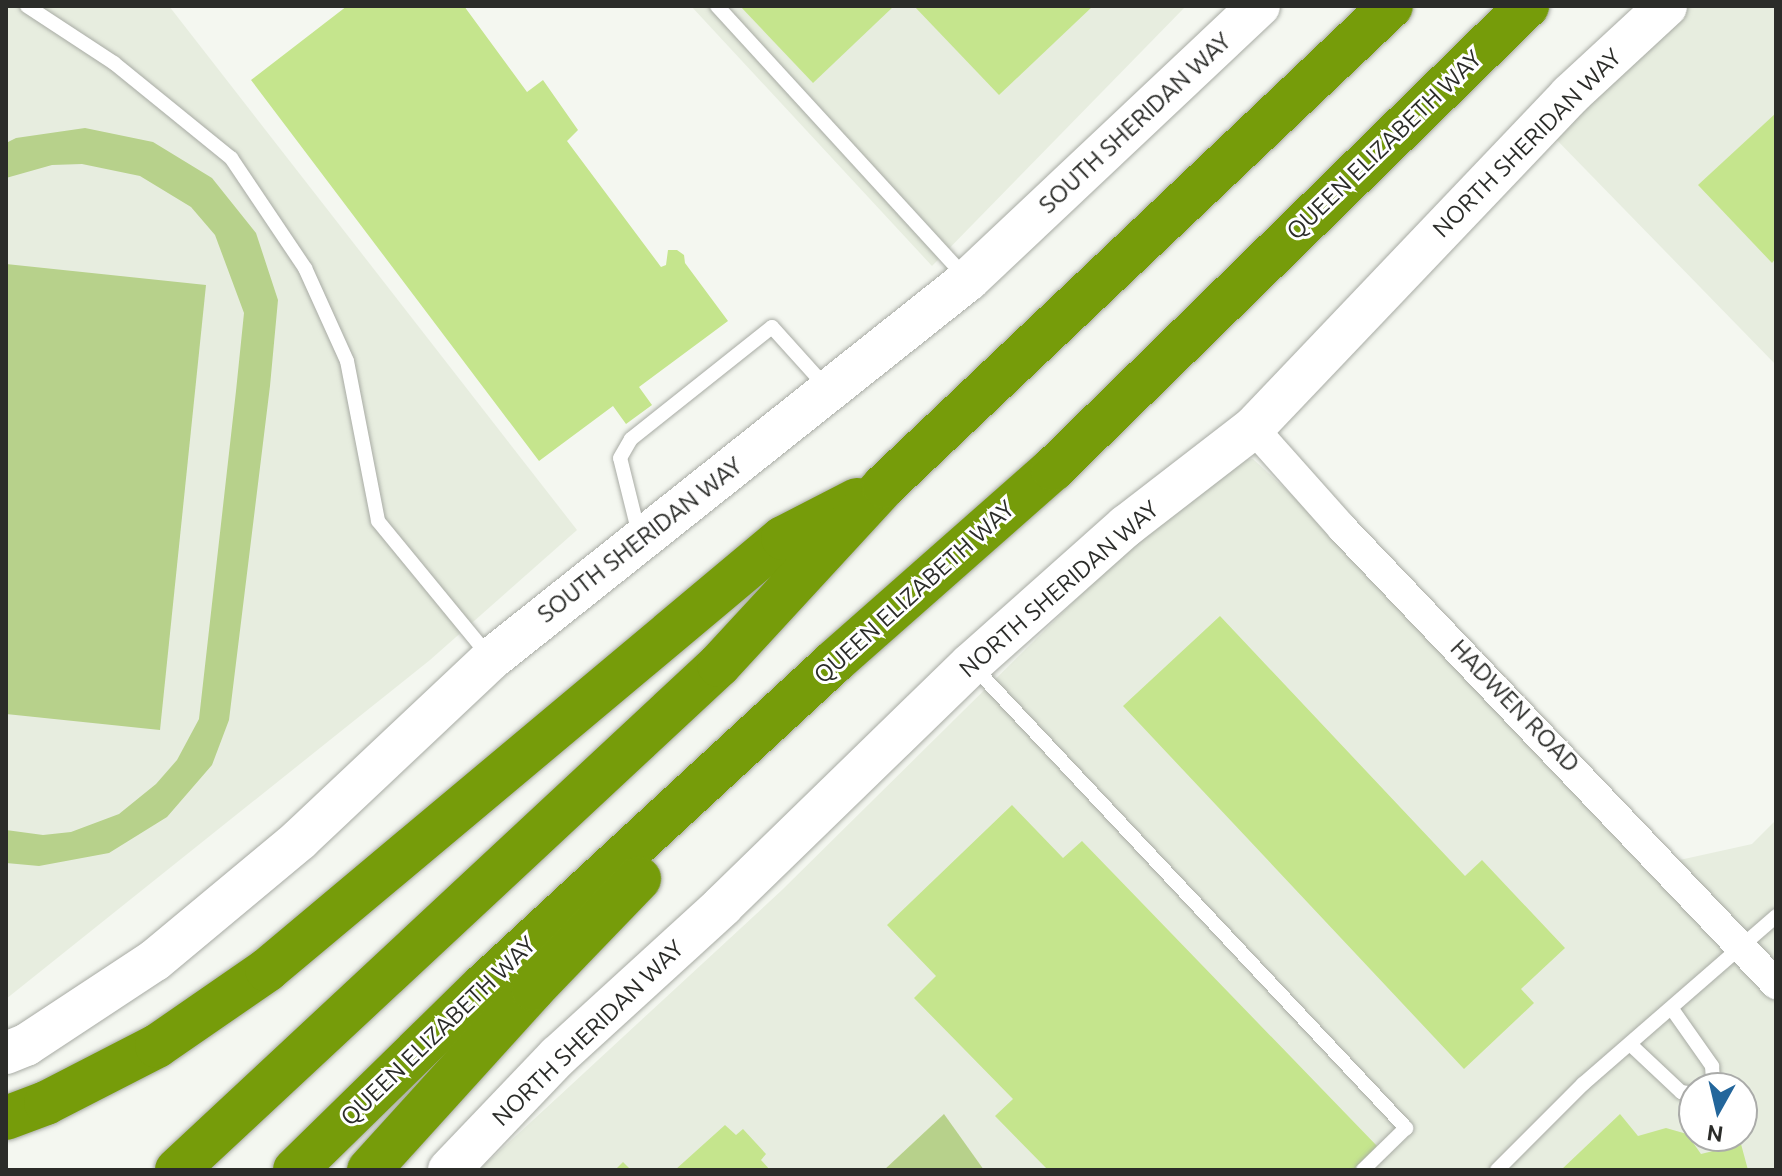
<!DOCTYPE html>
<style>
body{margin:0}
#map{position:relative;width:1782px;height:1176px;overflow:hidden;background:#f4f7f0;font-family:Ubuntu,sans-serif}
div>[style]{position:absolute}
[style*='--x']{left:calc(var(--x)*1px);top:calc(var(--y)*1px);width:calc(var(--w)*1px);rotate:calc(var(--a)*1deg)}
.built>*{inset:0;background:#e7eddf}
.green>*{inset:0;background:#b7d18b}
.building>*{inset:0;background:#c5e58d}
.roads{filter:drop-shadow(0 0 2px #a8aba4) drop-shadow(0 0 2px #a8aba4)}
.lane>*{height:14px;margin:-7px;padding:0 7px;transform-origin:7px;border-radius:7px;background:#fff}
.street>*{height:30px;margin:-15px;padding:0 15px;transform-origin:15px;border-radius:15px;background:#fff}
.secondary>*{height:42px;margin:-21px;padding:0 21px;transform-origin:21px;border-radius:21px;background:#fff}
.highway>*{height:44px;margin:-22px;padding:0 22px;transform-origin:22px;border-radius:22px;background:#769c0a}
span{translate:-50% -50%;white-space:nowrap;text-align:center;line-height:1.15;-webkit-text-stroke:6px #fff;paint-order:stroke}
.street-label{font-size:24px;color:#2b2c29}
.frame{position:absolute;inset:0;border:8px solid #2b2c29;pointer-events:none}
.north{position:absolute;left:1678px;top:1072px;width:80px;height:80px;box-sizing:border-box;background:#fff;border:2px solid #aaaba9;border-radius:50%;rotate:188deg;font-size:22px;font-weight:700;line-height:32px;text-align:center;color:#2b2c29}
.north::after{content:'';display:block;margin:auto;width:28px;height:36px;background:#23669b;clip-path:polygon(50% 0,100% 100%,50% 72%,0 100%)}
</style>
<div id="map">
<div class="built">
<i style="clip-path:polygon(6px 6px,169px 6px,577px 530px,430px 660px,6px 999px)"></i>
<i style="clip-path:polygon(691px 6px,1186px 6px,932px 266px)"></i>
<i style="clip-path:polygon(1684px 6px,1776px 6px,1776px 365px,1549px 132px)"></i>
<i style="clip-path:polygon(evenodd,1253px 459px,1467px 656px,1666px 863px,1752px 844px,1776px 820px,1776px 1170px,984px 1170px,943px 1115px,884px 1170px,479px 1170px,782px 890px,1214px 463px,1253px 459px,1694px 1088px,1742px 1088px,1742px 1136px,1694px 1136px,1694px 1088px)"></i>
</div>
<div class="green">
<i style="clip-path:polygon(85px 128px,153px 142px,212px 178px,256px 233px,278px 300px,270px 386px,229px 720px,212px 765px,167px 817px,109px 853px,39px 866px,6px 863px,6px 830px,43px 835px,71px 832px,119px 814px,156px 784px,177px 760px,199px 719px,236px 391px,244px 313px,215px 235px,191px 207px,140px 176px,82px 164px,52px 165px,6px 178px,6px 143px,16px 138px)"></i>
<i style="clip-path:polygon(6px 264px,206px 285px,160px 730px,6px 714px)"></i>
<i style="clip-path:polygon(944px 1114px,984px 1170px,884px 1170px)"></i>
</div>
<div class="building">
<i style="clip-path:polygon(347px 6px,464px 6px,527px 92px,543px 80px,578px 130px,567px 141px,661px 267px,666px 265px,668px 250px,677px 250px,684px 255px,685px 263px,728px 321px,639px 387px,652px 405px,626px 424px,613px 406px,539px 461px,251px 80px)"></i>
<i style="clip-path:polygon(740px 6px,894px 6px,813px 83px)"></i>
<i style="clip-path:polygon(914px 6px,1093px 6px,999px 95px)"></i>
<i style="clip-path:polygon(1776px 113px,1776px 258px,1772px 263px,1698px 185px)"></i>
<i style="clip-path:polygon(1220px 616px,1465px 876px,1482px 860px,1565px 948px,1521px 989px,1534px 1003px,1464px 1069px,1123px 706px)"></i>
<i style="clip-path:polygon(1012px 805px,1063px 858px,1082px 841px,1377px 1146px,1353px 1170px,1048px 1170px,995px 1116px,1013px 1099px,914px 998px,936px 976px,887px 925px)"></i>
<i style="clip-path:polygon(1620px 1114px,1638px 1136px,1666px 1128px,1687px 1134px,1701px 1154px,1741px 1144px,1748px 1170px,1561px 1170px)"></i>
<i style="clip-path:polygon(725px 1125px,736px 1135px,743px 1129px,766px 1154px,761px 1160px,770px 1170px,675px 1170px)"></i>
<i style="clip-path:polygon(623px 1162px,631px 1170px,615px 1170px)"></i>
</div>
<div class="roads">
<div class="lane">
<i style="--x:27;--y:6;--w:104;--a:33.2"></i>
<i style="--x:114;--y:63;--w:151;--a:39.1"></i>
<i style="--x:231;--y:158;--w:133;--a:56.1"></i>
<i style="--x:305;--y:268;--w:102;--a:65.7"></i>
<i style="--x:347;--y:361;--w:163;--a:79"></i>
<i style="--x:378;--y:521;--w:173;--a:50.6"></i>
<i style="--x:717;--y:6;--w:367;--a:47.5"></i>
<i style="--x:639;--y:534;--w:78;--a:-104"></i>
<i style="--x:620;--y:458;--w:22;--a:-60"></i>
<i style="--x:631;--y:439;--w:180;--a:-38.5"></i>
<i style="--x:772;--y:327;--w:82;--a:48"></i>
<i style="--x:974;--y:667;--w:632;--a:46.86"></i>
<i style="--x:1406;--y:1128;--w:60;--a:135.7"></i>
<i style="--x:1672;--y:1009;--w:70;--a:54.9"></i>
<i style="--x:1712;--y:1066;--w:15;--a:86"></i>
<i style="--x:1713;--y:1081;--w:10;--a:135"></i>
<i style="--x:1631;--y:1045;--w:69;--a:43.2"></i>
<i style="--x:1681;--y:1092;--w:13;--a:9"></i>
<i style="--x:1497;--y:1170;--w:122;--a:-45"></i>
<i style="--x:1583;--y:1084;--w:256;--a:-41"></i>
</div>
<div class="street">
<i style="--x:1253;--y:428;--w:134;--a:48.3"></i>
<i style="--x:1342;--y:528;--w:630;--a:46.42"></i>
</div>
<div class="secondary">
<i style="--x:6;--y:1053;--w:22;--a:-22"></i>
<i style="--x:26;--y:1045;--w:154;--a:-33.4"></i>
<i style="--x:155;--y:960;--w:189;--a:-39.8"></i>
<i style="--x:300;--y:839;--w:262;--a:-43.3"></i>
<i style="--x:491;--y:659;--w:609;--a:-38.47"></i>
<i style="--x:968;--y:280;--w:400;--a:-43.3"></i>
<i style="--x:449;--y:1170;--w:158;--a:-46.3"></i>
<i style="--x:558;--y:1056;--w:222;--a:-42.4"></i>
<i style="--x:722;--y:906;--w:347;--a:-44.2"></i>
<i style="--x:971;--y:664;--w:208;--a:-41.7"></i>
<i style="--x:1126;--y:526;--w:160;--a:-37.7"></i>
<i style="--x:1253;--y:428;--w:460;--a:-46.4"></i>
<i style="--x:1570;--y:95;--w:131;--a:-42.8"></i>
</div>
<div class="highway">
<i style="--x:6;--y:1118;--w:43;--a:-20.6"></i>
<i style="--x:46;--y:1103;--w:125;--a:-27.2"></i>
<i style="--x:157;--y:1046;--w:134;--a:-34.6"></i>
<i style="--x:267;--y:970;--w:673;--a:-39.94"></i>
<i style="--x:783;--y:538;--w:83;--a:-27.2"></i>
<i style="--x:177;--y:1170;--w:741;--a:-42.98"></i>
<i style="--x:719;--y:665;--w:243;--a:-47.3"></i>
<i style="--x:884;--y:486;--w:698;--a:-43.43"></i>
<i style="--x:295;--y:1170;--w:264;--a:-44.4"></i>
<i style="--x:484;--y:985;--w:476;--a:-42.7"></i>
<i style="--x:834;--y:662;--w:292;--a:-41.4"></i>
<i style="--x:1053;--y:469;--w:663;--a:-44.33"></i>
<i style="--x:369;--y:1170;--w:244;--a:-47.8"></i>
<i style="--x:533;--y:989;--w:153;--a:-46.1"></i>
</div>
</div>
<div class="street-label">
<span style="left:1135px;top:123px;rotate:-43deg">SOUTH SHERIDAN WAY</span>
<span style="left:1527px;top:143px;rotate:-45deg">NORTH SHERIDAN WAY</span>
<span style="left:1384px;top:145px;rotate:-44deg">QUEEN ELIZABETH WAY</span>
<span style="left:640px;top:540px;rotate:-38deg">SOUTH SHERIDAN WAY</span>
<span style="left:1059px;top:589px;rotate:-41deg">NORTH SHERIDAN WAY</span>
<span style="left:914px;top:592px;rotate:-42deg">QUEEN ELIZABETH WAY</span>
<span style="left:1515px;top:706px;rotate:46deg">HADWEN ROAD</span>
<span style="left:438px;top:1031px;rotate:-44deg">QUEEN ELIZABETH WAY</span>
<span style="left:588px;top:1033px;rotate:-44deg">NORTH SHERIDAN WAY</span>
</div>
<div class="frame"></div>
<div class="north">N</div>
</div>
